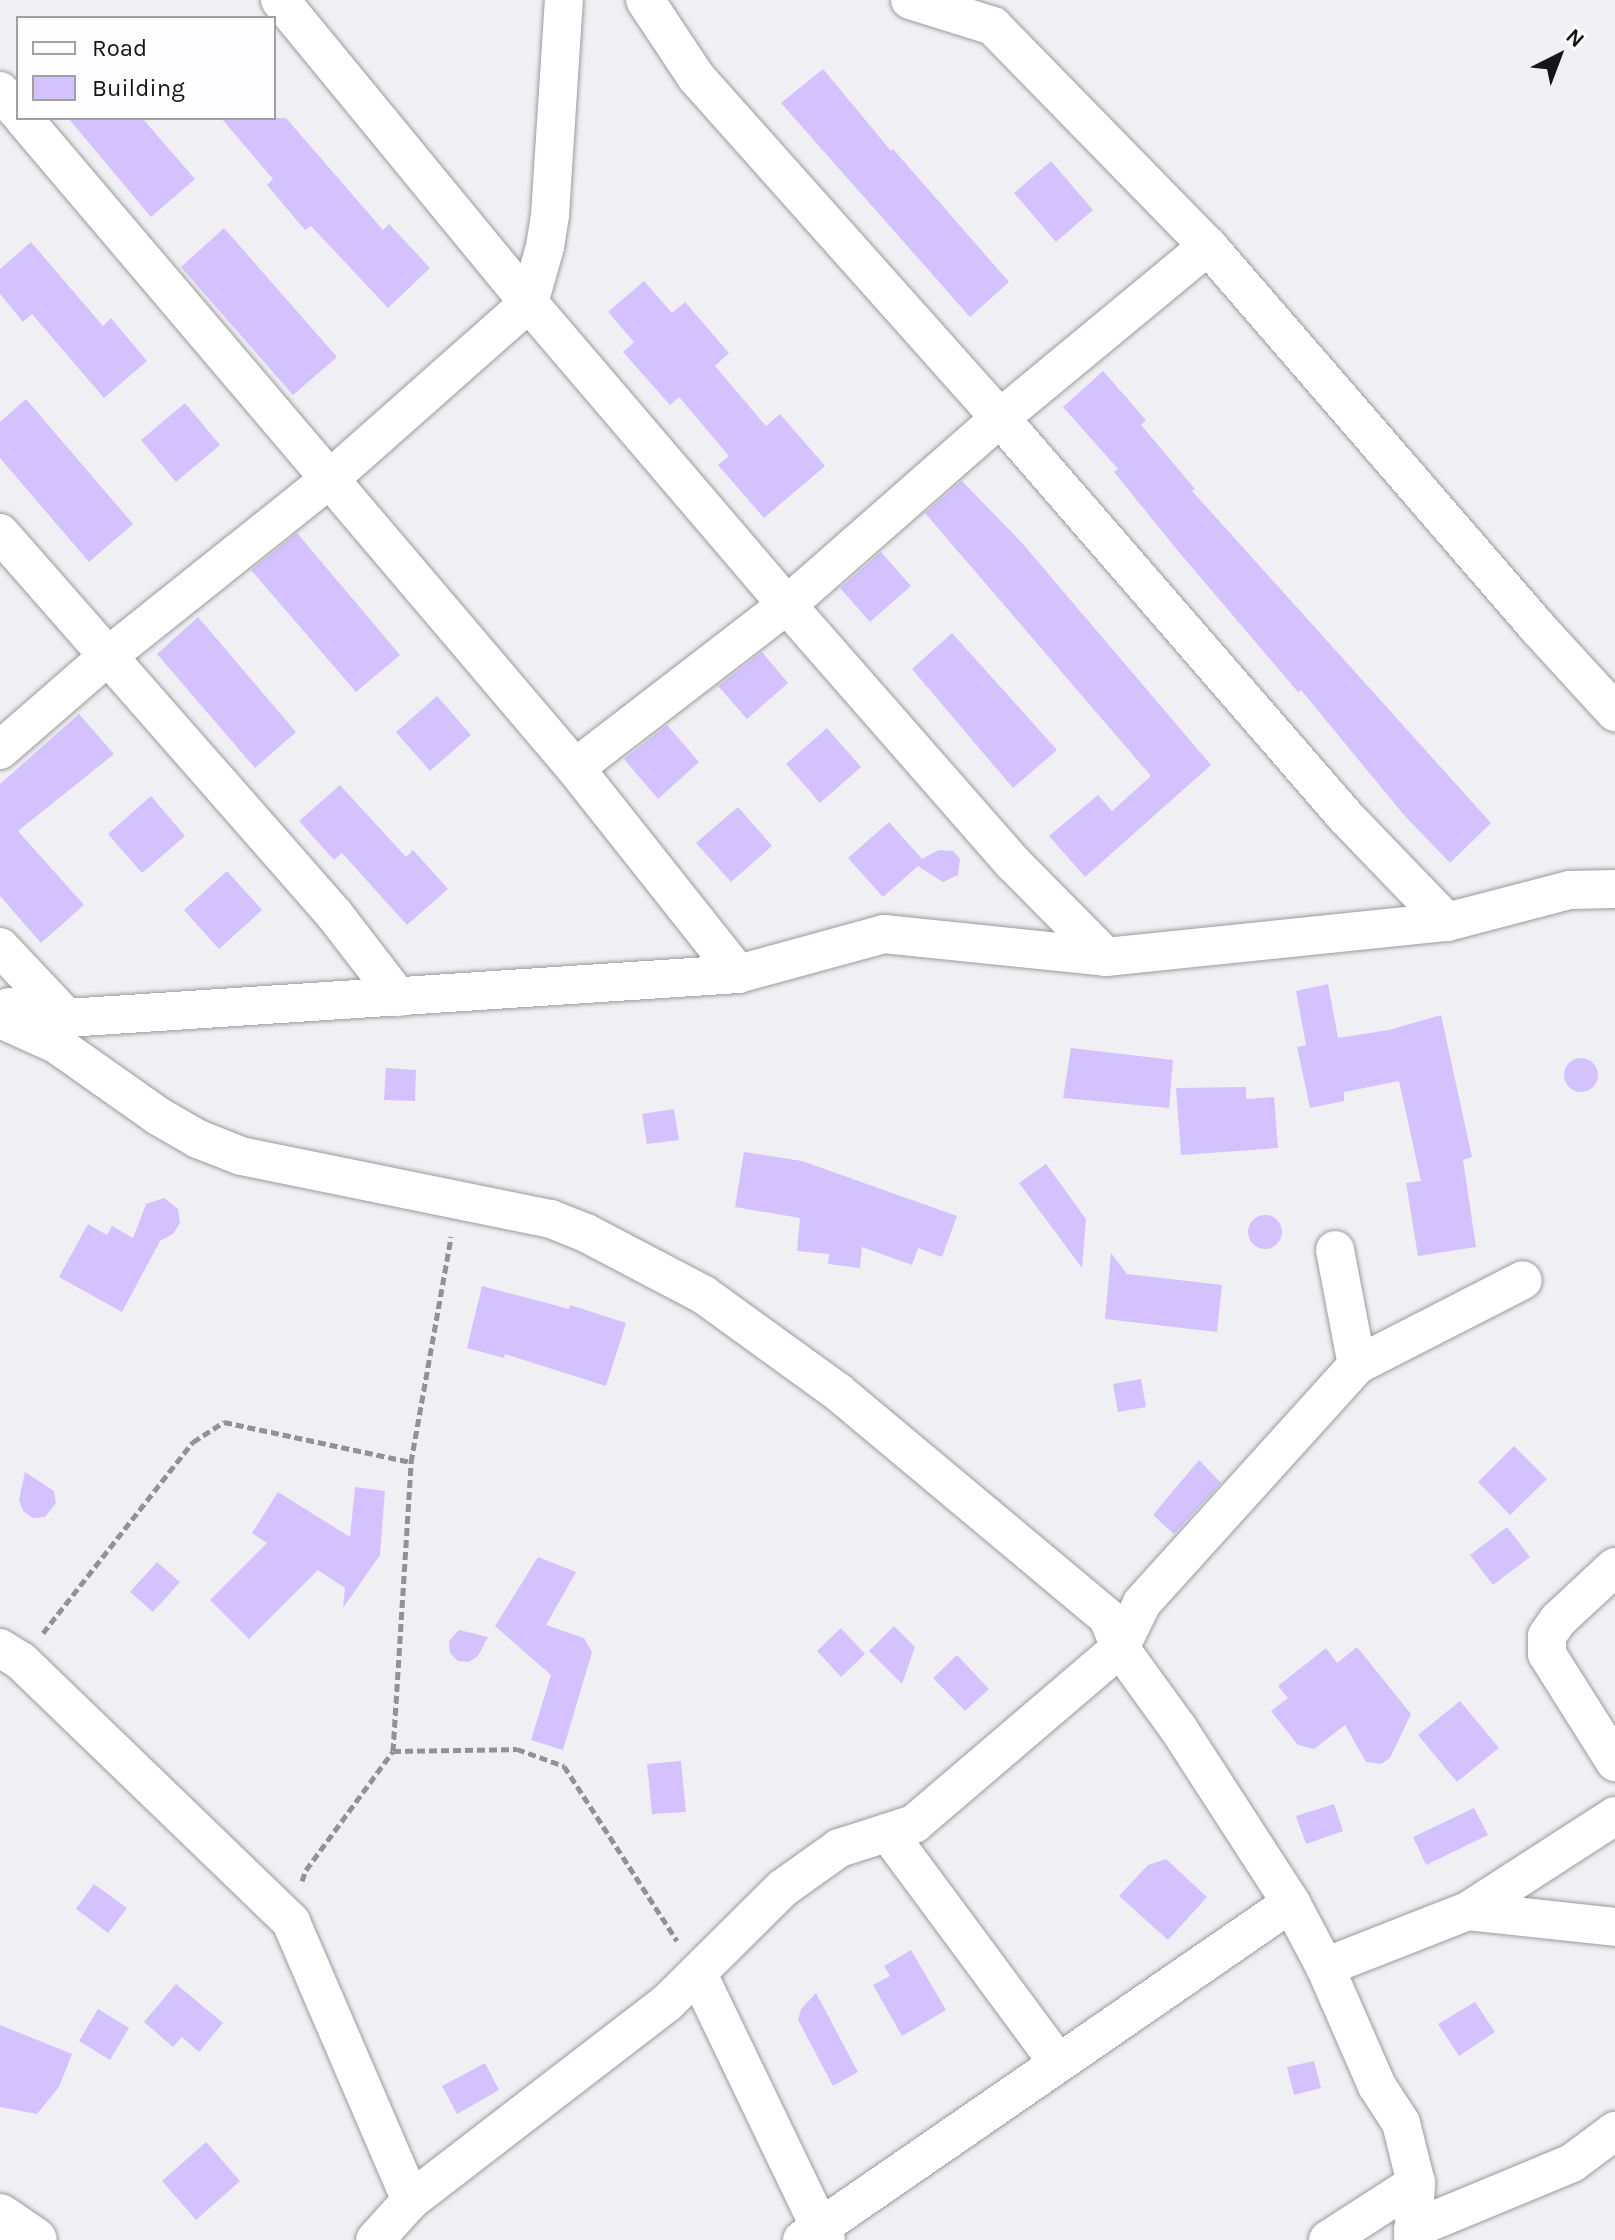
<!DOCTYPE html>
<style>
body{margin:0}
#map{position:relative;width:1615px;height:2240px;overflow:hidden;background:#f0eff3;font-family:Karla,sans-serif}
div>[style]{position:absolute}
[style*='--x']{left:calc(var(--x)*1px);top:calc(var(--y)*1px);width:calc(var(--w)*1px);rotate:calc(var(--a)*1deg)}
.building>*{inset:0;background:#d4c2ff}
.round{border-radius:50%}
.path>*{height:5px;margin-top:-2.5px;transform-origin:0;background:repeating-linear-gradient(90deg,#929195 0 8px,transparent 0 12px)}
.roads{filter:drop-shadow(0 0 2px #9b9a9e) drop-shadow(0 0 2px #9b9a9e)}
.minor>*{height:38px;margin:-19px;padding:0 19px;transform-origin:19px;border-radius:19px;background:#fff}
.tertiary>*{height:44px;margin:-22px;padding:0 22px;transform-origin:22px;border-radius:22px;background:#fff}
span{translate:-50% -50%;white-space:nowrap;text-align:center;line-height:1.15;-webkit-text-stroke:6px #fdfdff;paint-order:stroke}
.legend{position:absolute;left:16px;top:16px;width:260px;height:104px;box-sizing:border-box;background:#fdfdff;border:2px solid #a1a0a2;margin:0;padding:10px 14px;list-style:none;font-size:24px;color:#161517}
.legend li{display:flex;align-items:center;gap:16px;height:40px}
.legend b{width:40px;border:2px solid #a1a0a2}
.north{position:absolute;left:1519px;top:16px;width:80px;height:80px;-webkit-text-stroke:6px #fdfdff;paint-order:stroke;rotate:42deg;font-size:22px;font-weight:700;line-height:32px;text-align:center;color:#161517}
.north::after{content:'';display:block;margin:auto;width:28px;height:36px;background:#161517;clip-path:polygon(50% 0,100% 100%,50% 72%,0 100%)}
</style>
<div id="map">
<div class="building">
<i style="clip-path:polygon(823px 69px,891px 151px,893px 149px,1009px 282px,970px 317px,781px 103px)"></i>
<i style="clip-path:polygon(68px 118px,142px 118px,195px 179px,151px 217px)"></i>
<i style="clip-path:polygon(221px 118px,286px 118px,383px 230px,389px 224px,430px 268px,388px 308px,311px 226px,305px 230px,267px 185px,273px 179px)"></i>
<i style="clip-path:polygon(1051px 161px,1093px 210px,1056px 242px,1014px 193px)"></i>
<i style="clip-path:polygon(224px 228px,337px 357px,293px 395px,181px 267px)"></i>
<i style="clip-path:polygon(31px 242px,103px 326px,111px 318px,147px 361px,104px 398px,32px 314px,23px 322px,0 294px,0 269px)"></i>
<i style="clip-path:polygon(644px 281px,672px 313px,685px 302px,729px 353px,715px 366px,766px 426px,780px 414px,825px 466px,764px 518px,718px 465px,729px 456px,679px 397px,670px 405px,623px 352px,634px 342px,608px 312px)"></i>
<i style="clip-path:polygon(1103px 371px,1146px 420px,1141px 425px,1195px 489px,1192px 491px,1491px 823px,1450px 863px,1404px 815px,1301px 690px,1298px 692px,1178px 551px,1114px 472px,1118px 469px,1063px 407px)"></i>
<i style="clip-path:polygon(26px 399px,133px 524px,89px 562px,0 458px,0 422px)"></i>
<i style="clip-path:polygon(185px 403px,220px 445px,176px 482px,141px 440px)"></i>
<i style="clip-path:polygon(962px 481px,1022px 543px,1211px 765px,1085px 877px,1049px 836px,1098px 795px,1112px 811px,1151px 776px,925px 513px)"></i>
<i style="clip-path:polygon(297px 533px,400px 655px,356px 692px,251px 570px)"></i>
<i style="clip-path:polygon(881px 552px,911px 586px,870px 622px,840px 588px)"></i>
<i style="clip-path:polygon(198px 617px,296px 732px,255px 768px,157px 654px)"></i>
<i style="clip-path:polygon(952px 633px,1057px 750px,1013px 788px,912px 669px)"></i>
<i style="clip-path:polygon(762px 652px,788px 683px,747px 719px,718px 686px)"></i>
<i style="clip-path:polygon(437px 696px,471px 735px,430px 771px,396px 732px)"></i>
<i style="clip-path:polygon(79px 714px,114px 754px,18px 831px,84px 905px,41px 943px,0 896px,0 784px)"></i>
<i style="clip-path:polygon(667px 725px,699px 762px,658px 799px,624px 759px)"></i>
<i style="clip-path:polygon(827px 728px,861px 767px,820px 803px,786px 764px)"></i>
<i style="clip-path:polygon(340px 785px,406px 857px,413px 850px,448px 889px,407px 925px,342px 853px,334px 860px,299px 821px)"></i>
<i style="clip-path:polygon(151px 796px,185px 836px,142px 873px,108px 834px)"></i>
<i style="clip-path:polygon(738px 807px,772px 846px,731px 882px,696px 843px)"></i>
<i style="clip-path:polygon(889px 822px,922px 859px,939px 850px,953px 851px,960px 859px,958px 875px,943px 882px,918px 866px,883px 897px,848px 858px)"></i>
<i style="clip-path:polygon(227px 871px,262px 910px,219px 949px,184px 910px)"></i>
<i style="clip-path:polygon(1328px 984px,1338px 1038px,1389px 1030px,1441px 1015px,1472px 1157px,1463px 1160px,1476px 1247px,1418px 1256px,1406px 1183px,1421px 1181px,1399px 1081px,1344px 1092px,1344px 1101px,1310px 1108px,1297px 1047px,1306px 1045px,1296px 991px)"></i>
<i style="clip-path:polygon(1071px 1048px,1173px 1060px,1169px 1108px,1063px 1098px)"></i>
<i class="round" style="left:1564px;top:1058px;width:34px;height:34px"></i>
<i style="clip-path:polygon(386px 1068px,416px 1070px,415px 1101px,384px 1100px)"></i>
<i style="clip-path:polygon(1246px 1087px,1246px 1099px,1274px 1097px,1278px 1148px,1181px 1155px,1176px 1088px)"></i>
<i style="clip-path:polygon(674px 1109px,679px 1140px,647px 1144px,642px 1114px)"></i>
<i style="clip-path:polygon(744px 1152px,802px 1161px,957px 1216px,942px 1257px,918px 1248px,912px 1265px,862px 1247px,860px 1268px,828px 1264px,829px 1254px,797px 1251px,800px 1218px,735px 1207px)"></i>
<i style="clip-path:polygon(1046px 1164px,1086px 1219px,1082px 1268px,1019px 1183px)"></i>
<i style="clip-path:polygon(164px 1198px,178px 1209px,180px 1223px,173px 1234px,160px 1241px,122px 1312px,59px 1277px,88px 1224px,107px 1235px,112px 1226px,133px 1238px,146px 1204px)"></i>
<i class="round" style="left:1248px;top:1215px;width:34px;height:34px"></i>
<i style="clip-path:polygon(1111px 1253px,1127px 1274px,1222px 1285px,1217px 1332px,1105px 1319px)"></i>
<i style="clip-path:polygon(482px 1286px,569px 1309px,570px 1305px,626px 1323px,606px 1386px,505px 1354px,504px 1358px,467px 1348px)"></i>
<i style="clip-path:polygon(1141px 1379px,1146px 1407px,1118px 1412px,1113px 1384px)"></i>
<i style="clip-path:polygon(1514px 1446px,1547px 1479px,1510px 1515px,1478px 1482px)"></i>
<i style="clip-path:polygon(1199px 1460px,1221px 1483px,1174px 1534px,1153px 1515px)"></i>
<i style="clip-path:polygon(25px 1472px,54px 1491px,56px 1503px,45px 1517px,33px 1518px,23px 1511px,19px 1500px)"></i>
<i style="clip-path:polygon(355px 1487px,385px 1491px,380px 1555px,343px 1608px,345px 1588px,318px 1570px,249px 1639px,210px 1600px,267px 1543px,252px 1533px,278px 1492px,350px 1537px)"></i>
<i style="clip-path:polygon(1507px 1527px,1530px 1557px,1493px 1585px,1470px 1555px)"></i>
<i style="clip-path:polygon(538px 1557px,576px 1572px,546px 1625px,584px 1638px,592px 1652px,563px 1750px,531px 1740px,551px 1675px,495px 1626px)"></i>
<i style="clip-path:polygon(157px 1562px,180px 1582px,153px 1612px,130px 1592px)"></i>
<i style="clip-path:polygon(894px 1626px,915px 1647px,902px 1684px,869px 1651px)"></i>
<i style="clip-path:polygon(841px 1628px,865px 1654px,841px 1677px,817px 1651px)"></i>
<i style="clip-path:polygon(459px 1630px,488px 1637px,478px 1656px,469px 1662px,458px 1661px,450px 1653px,449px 1641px)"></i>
<i style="clip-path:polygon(1357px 1647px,1411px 1714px,1390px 1758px,1381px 1764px,1366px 1762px,1345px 1725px,1314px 1749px,1298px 1745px,1271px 1711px,1288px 1698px,1278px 1686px,1326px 1648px,1337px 1663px)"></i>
<i style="clip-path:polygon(957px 1655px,989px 1689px,965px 1711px,933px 1678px)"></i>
<i style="clip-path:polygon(1460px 1701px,1499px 1748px,1457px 1782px,1418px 1735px)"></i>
<i style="clip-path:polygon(681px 1761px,686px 1812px,652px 1814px,647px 1764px)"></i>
<i style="clip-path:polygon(1334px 1804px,1343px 1831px,1306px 1844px,1296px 1816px)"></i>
<i style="clip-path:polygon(1474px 1808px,1488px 1835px,1426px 1865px,1413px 1837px)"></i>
<i style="clip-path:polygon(1166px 1859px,1207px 1897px,1168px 1940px,1119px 1896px,1148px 1865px)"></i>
<i style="clip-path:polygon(94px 1884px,127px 1908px,108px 1933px,76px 1909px)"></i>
<i style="clip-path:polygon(911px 1950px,946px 2010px,902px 2036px,873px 1985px,890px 1976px,884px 1966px)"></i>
<i style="clip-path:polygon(176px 1984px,223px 2023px,199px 2052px,182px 2037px,173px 2047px,144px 2022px)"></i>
<i style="clip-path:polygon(816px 1993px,858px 2072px,833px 2086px,798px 2020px,801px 2009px)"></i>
<i style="clip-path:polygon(1475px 2002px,1495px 2032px,1459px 2056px,1438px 2024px)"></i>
<i style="clip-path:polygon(98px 2009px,129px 2028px,110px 2060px,79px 2041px)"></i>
<i style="clip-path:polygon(0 2025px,72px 2054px,59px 2087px,37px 2114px,0 2107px)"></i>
<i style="clip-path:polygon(1314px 2061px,1321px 2088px,1294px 2095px,1287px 2067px)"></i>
<i style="clip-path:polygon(485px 2063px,499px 2090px,457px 2114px,442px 2086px)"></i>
<i style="clip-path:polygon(206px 2142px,240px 2181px,196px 2220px,162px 2181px)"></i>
</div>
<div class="path">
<i style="--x:43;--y:1633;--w:243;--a:-51.9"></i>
<i style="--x:193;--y:1442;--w:37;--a:-33"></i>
<i style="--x:224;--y:1422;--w:191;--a:12.1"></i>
<i style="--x:393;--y:1751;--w:124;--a:-0.9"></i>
<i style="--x:517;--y:1749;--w:50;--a:19.9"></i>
<i style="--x:564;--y:1766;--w:208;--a:57.1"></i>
<i style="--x:302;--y:1881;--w:12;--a:-70"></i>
<i style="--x:306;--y:1870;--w:147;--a:-53.8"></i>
<i style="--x:393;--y:1751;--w:290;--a:-86.4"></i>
<i style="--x:411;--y:1462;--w:229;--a:-79.9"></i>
</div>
<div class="roads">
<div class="minor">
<i style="--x:280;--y:0;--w:392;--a:50.6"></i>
<i style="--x:529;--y:303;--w:397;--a:49.5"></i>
<i style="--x:787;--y:605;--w:343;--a:48.8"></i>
<i style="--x:1013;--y:863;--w:132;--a:45.3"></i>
<i style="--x:645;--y:0;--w:92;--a:56.5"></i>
<i style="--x:696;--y:77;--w:457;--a:48.3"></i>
<i style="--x:1000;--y:418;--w:527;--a:49.08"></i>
<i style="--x:1345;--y:816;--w:147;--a:46.1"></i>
<i style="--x:910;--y:0;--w:87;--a:17.4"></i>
<i style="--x:993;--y:26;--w:308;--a:45.7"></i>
<i style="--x:1208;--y:246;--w:506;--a:49.17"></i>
<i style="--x:1539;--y:629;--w:113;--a:47.5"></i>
<i style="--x:0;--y:91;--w:28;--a:49"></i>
<i style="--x:23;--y:118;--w:853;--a:49.66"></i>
<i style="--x:575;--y:768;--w:263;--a:51.6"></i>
<i style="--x:0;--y:533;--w:507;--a:48.76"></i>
<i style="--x:334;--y:914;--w:105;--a:52.4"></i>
<i style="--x:0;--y:750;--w:143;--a:-41"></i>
<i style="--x:108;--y:656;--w:287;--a:-38.6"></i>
<i style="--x:332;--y:477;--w:263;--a:-41.5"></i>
<i style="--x:529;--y:303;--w:58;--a:-74.1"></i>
<i style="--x:545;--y:247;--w:32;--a:-81"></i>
<i style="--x:550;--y:215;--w:215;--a:-86.3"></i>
<i style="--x:575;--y:768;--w:267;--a:-37.6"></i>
<i style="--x:787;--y:605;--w:283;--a:-41.3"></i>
<i style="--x:1000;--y:418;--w:270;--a:-39.6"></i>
<i style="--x:0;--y:947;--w:98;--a:46.7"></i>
<i style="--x:9;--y:1007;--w:59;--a:10.7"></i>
<i style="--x:67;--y:1018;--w:672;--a:-3.75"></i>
<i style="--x:738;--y:974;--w:151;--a:-15.3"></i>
<i style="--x:884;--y:934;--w:223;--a:5.9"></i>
<i style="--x:1106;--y:957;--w:343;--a:-5.9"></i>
<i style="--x:1447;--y:922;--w:127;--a:-14.6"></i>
<i style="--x:1570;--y:890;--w:45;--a:-1.3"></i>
<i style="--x:0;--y:1019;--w:61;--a:24.1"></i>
<i style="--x:56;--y:1044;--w:125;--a:35.2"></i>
<i style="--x:158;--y:1116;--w:46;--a:29.9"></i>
<i style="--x:198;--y:1139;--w:46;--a:21.6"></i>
<i style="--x:241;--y:1156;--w:316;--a:11.5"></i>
<i style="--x:551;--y:1219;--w:38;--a:22"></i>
<i style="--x:586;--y:1233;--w:133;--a:27.7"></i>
<i style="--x:704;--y:1295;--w:165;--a:35.9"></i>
<i style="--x:838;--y:1392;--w:352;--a:39.9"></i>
<i style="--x:1108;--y:1618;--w:32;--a:68"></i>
<i style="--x:1120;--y:1648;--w:99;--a:54.1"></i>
<i style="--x:1178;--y:1728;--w:208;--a:57.1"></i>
<i style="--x:1291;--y:1903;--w:72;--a:62"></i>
<i style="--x:1325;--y:1967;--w:130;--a:66.4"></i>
<i style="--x:1377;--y:2086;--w:44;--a:57"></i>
<i style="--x:1401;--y:2123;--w:62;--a:76"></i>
<i style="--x:1416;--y:2183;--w:57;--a:93"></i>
<i style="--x:1335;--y:1250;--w:117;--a:79.2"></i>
<i style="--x:1615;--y:1567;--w:78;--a:137.1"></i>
<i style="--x:1558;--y:1620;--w:19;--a:125"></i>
<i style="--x:1547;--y:1636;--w:18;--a:90"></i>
<i style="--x:1547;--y:1654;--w:128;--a:57.8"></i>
<i style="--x:0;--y:1648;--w:25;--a:32"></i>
<i style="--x:21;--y:1661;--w:376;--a:44"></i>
<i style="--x:291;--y:1922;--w:303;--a:66.7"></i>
<i style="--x:888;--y:1833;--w:286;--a:53.5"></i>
<i style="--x:1468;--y:1911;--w:175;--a:-32.9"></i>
<i style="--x:1325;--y:1967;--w:154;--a:-21.4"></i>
<i style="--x:1468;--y:1911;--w:148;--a:6.2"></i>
<i style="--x:698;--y:1974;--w:295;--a:64.3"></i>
<i style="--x:1413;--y:2229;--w:172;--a:-22.5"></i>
<i style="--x:1572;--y:2163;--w:54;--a:-36.7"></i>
<i style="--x:375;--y:2240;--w:54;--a:-48"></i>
<i style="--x:411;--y:2200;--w:323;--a:-37.6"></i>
<i style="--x:667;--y:2003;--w:163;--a:-44.8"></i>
<i style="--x:783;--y:1888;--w:69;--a:-35.5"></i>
<i style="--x:839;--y:1848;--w:79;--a:-17.7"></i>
<i style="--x:914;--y:1824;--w:271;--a:-40.5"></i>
<i style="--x:1120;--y:1648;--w:50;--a:-63.9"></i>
<i style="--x:1142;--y:1603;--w:321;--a:-47.9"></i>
<i style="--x:1357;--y:1365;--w:186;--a:-27.1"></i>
<i style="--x:802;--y:2240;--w:594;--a:-34.57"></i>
<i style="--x:1328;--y:2240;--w:105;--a:-32.9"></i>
</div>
<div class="tertiary">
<i style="--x:0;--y:2216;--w:42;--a:34.4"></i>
</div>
</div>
<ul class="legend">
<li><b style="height:10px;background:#fff"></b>Road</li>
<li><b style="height:22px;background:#d4c2ff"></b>Building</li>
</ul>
<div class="north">N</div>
</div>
